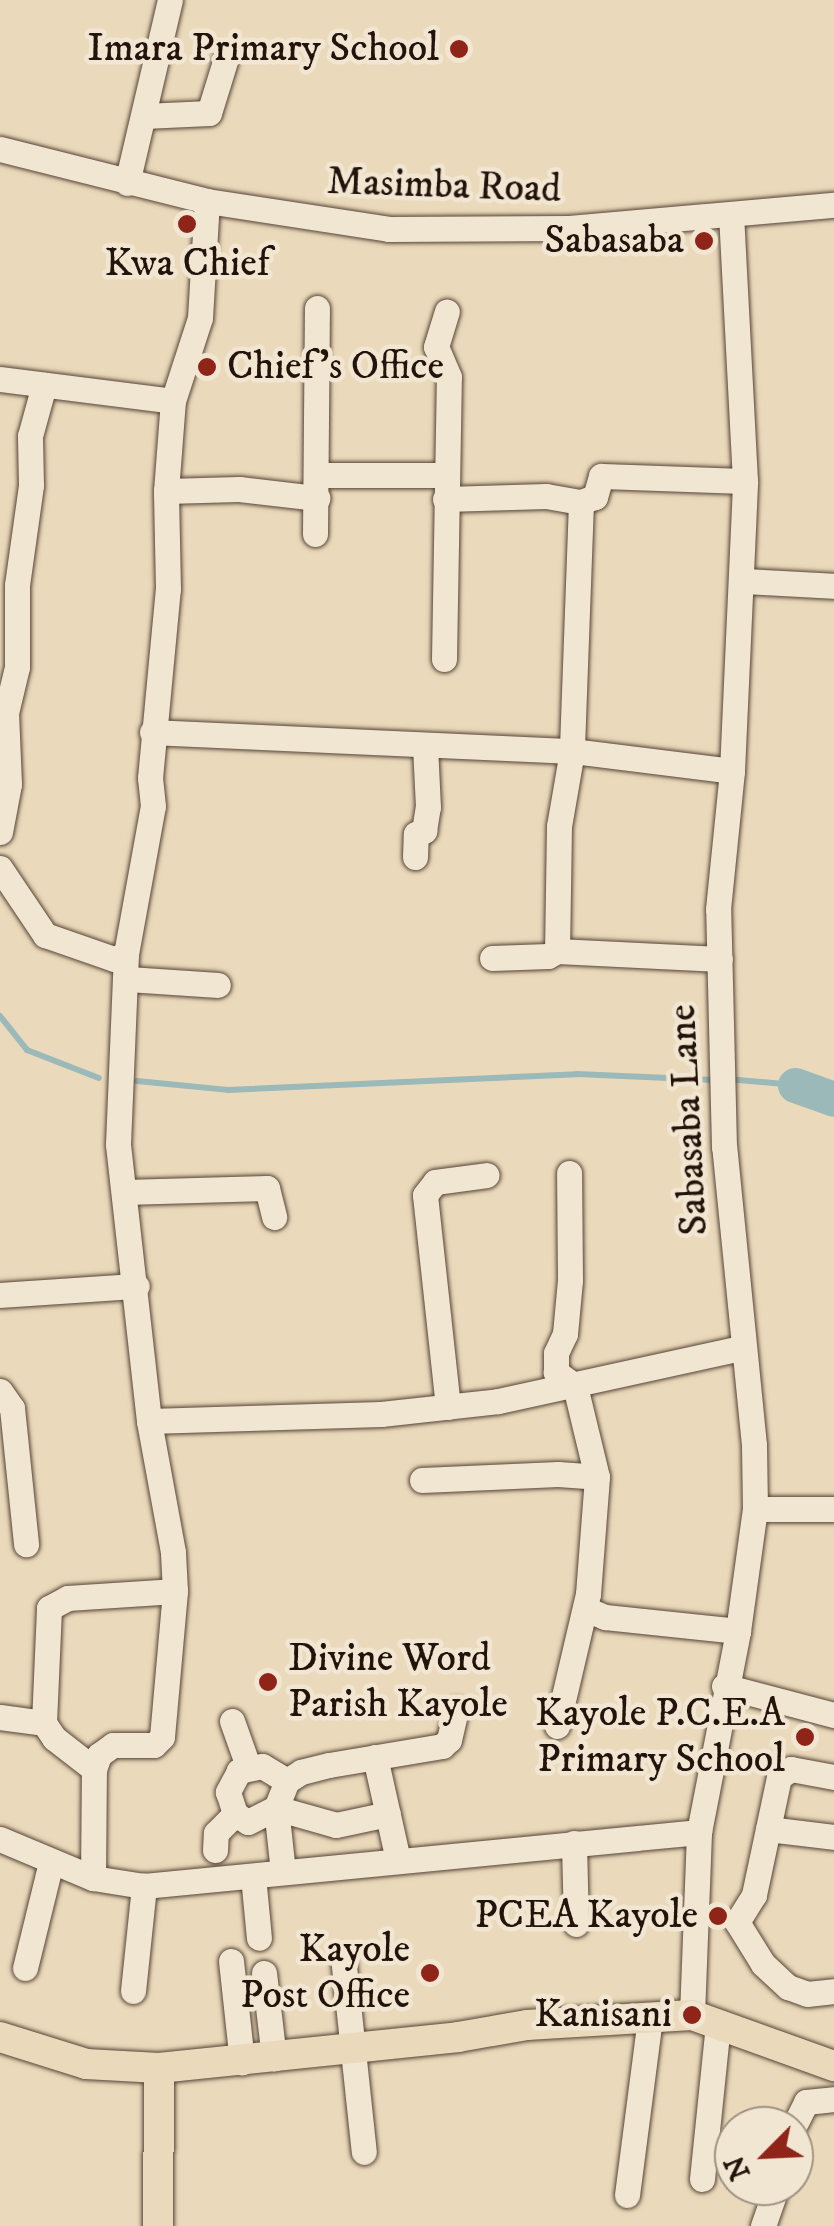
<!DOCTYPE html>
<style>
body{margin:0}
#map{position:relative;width:834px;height:2226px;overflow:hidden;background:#ead9ba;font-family:"IM FELL DW Pica",serif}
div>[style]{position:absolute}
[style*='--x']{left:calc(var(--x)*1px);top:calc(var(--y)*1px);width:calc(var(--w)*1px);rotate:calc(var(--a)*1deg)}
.stream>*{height:6px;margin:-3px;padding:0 3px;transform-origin:3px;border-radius:3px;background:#9ab9b8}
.river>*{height:35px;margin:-17.5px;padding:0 17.5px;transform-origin:17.5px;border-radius:17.5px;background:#9ab9b8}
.roads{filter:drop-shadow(0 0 2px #554436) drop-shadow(0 0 2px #554436)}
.minor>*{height:25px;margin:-12.5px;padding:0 12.5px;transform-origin:12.5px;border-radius:12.5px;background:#f1e6d2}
.major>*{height:30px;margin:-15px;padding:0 15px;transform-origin:15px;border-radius:15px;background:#ead9ba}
.dots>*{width:28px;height:28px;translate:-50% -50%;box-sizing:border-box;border:5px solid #f1e6d2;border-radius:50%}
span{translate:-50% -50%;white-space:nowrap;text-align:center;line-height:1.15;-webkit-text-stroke:9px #f1e6d2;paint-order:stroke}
.poi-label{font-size:40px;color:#23130a}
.right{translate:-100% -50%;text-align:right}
.left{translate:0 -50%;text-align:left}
.street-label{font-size:40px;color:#23130a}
.north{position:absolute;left:714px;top:2106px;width:100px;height:100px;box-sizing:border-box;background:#f1e6d2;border:2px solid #9f9282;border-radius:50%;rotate:246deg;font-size:28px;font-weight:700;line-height:40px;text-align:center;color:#23130a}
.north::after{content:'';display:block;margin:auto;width:35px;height:45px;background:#8f2418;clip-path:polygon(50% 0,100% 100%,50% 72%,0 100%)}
</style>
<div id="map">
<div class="stream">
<i style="--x:0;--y:1016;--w:43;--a:51.5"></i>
<i style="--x:27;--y:1050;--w:77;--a:21.3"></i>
<i style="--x:727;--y:1079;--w:68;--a:5"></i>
<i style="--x:137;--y:1081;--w:91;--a:5.6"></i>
<i style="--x:228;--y:1090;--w:349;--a:-2.6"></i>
<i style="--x:577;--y:1074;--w:137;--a:2.5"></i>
</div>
<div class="river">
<i style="--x:795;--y:1085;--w:41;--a:19.7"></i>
</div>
<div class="roads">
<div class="minor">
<i style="--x:144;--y:116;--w:65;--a:-2.6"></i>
<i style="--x:209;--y:113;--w:58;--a:-72.8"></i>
<i style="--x:0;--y:149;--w:213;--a:14.1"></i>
<i style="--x:207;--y:201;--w:184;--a:8.7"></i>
<i style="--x:389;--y:229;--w:180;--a:-0.3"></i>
<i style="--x:569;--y:228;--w:266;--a:-5"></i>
<i style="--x:127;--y:183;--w:188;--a:-76.8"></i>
<i style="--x:0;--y:379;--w:174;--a:7.2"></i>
<i style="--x:318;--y:475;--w:128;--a:0"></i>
<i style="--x:166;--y:491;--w:73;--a:-1.6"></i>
<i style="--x:239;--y:489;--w:79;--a:6.6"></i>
<i style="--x:445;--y:499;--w:101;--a:-1.7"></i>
<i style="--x:546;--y:496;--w:36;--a:10"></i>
<i style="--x:581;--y:502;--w:249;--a:92.1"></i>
<i style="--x:572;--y:751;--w:76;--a:99.8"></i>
<i style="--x:559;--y:826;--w:125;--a:90.9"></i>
<i style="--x:557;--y:951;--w:10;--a:151"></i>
<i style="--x:548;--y:956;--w:56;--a:178"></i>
<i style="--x:581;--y:502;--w:15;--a:-20"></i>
<i style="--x:595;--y:497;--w:22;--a:-74"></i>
<i style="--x:601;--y:476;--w:144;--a:2"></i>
<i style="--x:315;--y:534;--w:226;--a:-89.5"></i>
<i style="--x:743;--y:581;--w:91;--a:3.1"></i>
<i style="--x:444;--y:659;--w:282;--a:-89"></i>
<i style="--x:449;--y:377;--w:33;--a:-113"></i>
<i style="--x:436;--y:347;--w:37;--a:-73"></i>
<i style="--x:152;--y:732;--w:420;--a:2.6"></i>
<i style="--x:572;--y:751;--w:161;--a:7.1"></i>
<i style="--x:0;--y:832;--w:49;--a:-79.4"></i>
<i style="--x:9;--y:784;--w:71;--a:-92.4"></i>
<i style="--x:6;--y:713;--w:47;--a:-76.6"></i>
<i style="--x:17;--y:667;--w:82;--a:-90"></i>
<i style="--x:17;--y:585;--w:101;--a:-82"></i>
<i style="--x:31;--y:485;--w:49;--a:-91.2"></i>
<i style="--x:30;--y:436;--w:53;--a:-74.6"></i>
<i style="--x:415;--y:857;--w:23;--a:-88"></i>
<i style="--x:416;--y:834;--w:9;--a:-21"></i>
<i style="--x:424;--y:831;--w:24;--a:-81"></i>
<i style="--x:428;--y:807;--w:61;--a:-92.8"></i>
<i style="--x:0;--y:868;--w:81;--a:56.1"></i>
<i style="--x:45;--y:935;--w:73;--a:19.2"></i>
<i style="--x:114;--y:959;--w:13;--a:-23"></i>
<i style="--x:557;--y:951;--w:163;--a:2.8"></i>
<i style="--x:128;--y:979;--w:90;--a:3.8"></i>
<i style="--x:124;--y:1192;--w:143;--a:-1.6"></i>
<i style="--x:267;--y:1188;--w:30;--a:76"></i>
<i style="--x:0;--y:1295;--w:137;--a:-3.8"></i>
<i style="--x:0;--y:1391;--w:21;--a:55"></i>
<i style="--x:12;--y:1408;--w:137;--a:84.1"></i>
<i style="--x:448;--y:1407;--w:213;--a:-96.2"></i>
<i style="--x:425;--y:1195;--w:16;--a:-52"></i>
<i style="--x:435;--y:1182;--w:52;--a:-7.7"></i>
<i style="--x:149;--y:1421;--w:232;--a:-1.7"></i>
<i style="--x:381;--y:1414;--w:118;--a:-6.3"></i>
<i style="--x:498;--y:1401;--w:250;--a:-12.3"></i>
<i style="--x:422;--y:1480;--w:136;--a:-2.5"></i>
<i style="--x:558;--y:1474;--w:39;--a:4"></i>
<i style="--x:755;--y:1509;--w:79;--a:0"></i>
<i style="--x:586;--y:1609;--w:21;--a:23"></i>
<i style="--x:605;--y:1617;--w:134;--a:6"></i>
<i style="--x:724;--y:1686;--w:114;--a:14.8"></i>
<i style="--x:0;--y:1717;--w:44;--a:7.8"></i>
<i style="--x:44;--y:1723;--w:18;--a:56"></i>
<i style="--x:54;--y:1738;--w:51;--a:37.8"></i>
<i style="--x:232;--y:1721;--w:48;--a:70.4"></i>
<i style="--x:44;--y:1723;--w:115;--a:-87.5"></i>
<i style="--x:49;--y:1608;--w:21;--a:-28"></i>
<i style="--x:68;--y:1598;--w:107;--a:-3.7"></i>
<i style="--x:557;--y:1726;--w:136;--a:-76.8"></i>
<i style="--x:588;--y:1594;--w:117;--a:-85.6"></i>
<i style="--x:597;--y:1477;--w:94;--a:-103.6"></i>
<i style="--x:575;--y:1386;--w:24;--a:-144"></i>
<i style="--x:556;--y:1372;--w:19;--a:-90"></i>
<i style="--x:556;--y:1353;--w:21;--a:-65"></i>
<i style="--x:565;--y:1334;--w:54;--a:-84.7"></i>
<i style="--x:570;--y:1280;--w:107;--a:-90.5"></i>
<i style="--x:375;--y:1757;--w:106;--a:77.4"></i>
<i style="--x:834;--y:1777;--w:44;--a:-169.5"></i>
<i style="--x:791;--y:1769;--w:14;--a:146"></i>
<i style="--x:779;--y:1777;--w:121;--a:102"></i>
<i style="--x:754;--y:1895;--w:32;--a:122"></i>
<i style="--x:737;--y:1922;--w:49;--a:58.2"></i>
<i style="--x:763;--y:1964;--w:34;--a:43"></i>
<i style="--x:788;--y:1987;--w:20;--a:20"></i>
<i style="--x:807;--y:1994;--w:27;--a:-6"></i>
<i style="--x:287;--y:1781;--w:29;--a:-149"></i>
<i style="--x:262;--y:1766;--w:24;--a:168"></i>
<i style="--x:239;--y:1771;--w:24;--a:118"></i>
<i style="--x:228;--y:1792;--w:23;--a:72"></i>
<i style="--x:235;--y:1814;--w:15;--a:32"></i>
<i style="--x:248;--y:1822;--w:31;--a:-27"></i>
<i style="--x:276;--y:1808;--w:62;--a:15.8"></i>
<i style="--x:336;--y:1825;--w:53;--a:-11.9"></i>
<i style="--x:768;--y:1829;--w:66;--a:6.9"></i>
<i style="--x:0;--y:1839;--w:101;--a:22.8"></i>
<i style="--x:93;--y:1878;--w:52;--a:8.9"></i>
<i style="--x:144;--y:1886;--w:558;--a:-5.56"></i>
<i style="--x:574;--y:1843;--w:81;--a:88.6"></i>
<i style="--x:215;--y:1850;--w:17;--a:-87"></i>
<i style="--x:216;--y:1833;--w:27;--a:-45"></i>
<i style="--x:283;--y:1872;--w:64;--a:-96.2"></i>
<i style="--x:276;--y:1808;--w:29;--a:-68"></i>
<i style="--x:287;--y:1781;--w:17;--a:-33"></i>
<i style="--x:301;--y:1772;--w:29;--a:-14"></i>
<i style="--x:329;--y:1765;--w:115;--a:-9.5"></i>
<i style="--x:442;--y:1746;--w:9;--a:-41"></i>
<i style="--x:449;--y:1740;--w:31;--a:-77"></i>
<i style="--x:253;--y:1876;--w:62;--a:84.5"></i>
<i style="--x:93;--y:1878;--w:109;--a:-89.5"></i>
<i style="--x:94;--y:1769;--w:15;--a:-70"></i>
<i style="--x:99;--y:1755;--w:17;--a:-36"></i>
<i style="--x:113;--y:1745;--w:41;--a:0"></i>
<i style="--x:154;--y:1745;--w:11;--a:-45"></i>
<i style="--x:162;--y:1737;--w:147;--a:-84.9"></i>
<i style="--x:175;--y:1591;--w:39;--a:-93"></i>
<i style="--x:173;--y:1552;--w:133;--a:-100.4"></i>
<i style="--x:149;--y:1421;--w:279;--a:-96.4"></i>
<i style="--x:118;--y:1144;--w:190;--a:-87.6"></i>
<i style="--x:126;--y:954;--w:150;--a:-79.7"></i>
<i style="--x:153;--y:806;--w:28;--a:-96"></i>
<i style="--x:150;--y:778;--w:190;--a:-84.6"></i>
<i style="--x:168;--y:589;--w:98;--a:-91.2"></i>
<i style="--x:166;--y:491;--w:90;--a:-85.6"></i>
<i style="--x:173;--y:401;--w:87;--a:-72"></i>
<i style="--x:200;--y:318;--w:117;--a:-86.6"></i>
<i style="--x:343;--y:1957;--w:196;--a:83.9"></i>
<i style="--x:231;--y:1961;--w:102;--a:83.8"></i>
<i style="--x:25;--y:1968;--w:109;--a:-76.2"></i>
<i style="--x:264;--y:1973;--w:86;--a:83.3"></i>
<i style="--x:133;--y:1991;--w:106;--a:-84"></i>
<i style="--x:692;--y:2015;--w:183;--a:-87.8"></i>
<i style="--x:699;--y:1832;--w:205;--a:-79"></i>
<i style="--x:738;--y:1631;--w:123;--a:-82.1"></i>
<i style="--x:755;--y:1509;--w:64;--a:-90.9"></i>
<i style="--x:754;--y:1445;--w:300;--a:-95.7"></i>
<i style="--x:724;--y:1147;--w:238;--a:-91.4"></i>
<i style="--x:718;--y:909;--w:139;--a:-84.2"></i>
<i style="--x:732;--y:771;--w:290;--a:-87.4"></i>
<i style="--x:745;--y:481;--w:265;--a:-93"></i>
<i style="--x:794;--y:2126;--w:27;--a:-63"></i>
<i style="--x:806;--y:2102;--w:28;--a:-6"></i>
<i style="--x:702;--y:2179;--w:156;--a:-84.1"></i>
<i style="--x:627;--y:2195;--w:179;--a:-82.6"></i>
<i style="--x:763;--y:2226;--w:42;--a:-70.7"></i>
</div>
<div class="major">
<i style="--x:0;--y:2037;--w:90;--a:17.4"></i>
<i style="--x:86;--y:2064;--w:73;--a:3.1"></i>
<i style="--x:159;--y:2068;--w:301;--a:-5.9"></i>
<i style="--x:458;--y:2037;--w:70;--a:-9.9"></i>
<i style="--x:527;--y:2025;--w:165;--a:-3.5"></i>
<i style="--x:692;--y:2015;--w:151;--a:19.8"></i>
<i style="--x:158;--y:2226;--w:158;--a:-89.6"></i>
</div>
</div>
<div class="dots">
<i style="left:459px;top:49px;background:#8f2418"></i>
<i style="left:187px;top:224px;background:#8f2418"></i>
<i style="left:704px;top:241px;background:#8f2418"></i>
<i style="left:207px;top:367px;background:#8f2418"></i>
<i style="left:268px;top:1682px;background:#8f2418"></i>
<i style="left:805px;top:1737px;background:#8f2418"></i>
<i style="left:718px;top:1916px;background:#8f2418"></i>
<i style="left:430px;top:1973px;background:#8f2418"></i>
<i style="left:692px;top:2015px;background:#8f2418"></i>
</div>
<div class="poi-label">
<span class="right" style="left:439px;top:49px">Imara Primary School</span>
<span class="right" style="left:684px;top:241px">Sabasaba</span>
<span style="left:187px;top:264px">Kwa Chief</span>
<span class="left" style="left:227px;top:367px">Chief's Office</span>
<span class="left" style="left:288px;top:1682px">Divine Word<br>Parish Kayole</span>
<span class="right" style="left:785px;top:1737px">Kayole P.C.E.A<br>Primary School</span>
<span class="right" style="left:698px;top:1916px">PCEA Kayole</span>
<span class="right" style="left:410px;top:1973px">Kayole<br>Post Office</span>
<span class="right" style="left:672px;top:2015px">Kanisani</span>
</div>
<div class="street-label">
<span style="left:444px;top:186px;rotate:2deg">Masimba Road</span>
<span style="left:689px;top:1120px;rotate:-93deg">Sabasaba Lane</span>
</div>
<div class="north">N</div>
</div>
